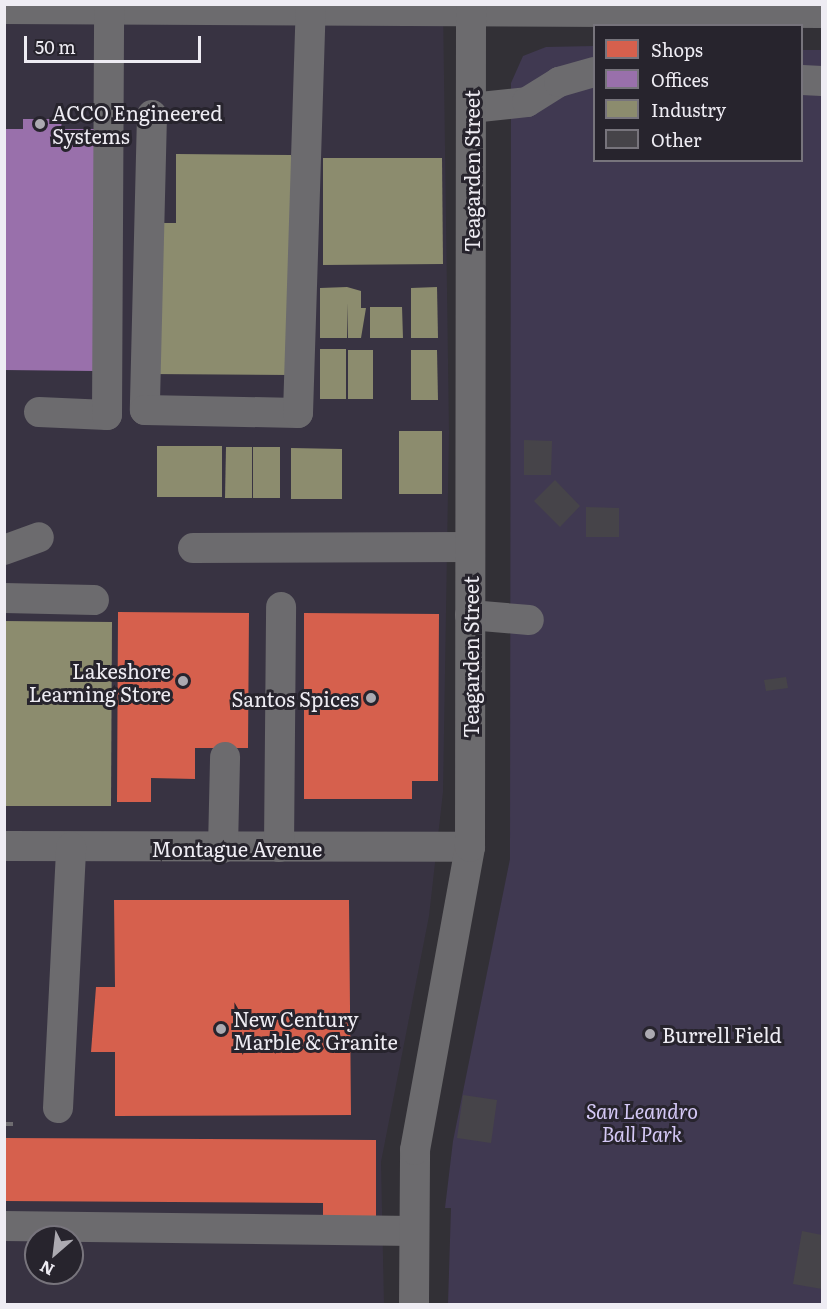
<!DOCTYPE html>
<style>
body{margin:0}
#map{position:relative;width:827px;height:1309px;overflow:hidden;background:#323036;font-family:Literata,serif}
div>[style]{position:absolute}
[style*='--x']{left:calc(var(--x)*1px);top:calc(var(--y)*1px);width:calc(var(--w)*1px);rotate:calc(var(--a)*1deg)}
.built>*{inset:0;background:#383342}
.green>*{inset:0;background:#403951}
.shops>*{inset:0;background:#d6604d}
.offices>*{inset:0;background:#9970ab}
.industry>*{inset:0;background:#8c8c6e}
.building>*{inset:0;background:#464449}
.minor>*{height:30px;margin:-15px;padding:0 15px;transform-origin:15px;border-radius:15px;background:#6c6b6e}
.rail>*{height:4.5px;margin-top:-2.25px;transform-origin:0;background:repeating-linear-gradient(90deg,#6e6c70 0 9px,transparent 0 13.5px)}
.dots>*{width:16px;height:16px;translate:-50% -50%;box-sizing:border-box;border:3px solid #27242d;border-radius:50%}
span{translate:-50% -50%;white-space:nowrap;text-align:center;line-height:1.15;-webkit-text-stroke:6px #27242d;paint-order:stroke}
.poi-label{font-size:20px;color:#eeecf3}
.left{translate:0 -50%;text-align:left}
.right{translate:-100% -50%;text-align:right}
.street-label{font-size:20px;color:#eeecf3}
.park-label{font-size:20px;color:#d5c9f6;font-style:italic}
.frame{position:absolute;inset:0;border:6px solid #eeecf3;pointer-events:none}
.legend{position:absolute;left:593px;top:24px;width:210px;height:138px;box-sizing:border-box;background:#27242d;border:2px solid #77747c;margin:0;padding:8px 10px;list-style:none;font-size:18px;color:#eeecf3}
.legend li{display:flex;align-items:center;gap:12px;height:30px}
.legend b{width:30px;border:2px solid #77747c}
.north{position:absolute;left:24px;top:1225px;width:60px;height:60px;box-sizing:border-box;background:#27242d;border:2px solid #77747c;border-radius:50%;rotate:208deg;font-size:16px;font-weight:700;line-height:24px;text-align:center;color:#eeecf3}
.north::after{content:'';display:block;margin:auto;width:21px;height:27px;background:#acaab1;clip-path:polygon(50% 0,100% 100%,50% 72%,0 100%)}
.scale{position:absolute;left:24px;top:36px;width:177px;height:27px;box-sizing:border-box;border:3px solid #eeecf3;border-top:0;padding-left:8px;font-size:18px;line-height:21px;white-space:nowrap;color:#eeecf3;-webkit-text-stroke:4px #27242d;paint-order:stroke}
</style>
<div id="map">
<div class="built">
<i style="clip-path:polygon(evenodd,5px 5px,443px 5px,449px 432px,443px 792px,429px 916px,381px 1162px,384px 1304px,5px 1304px,5px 5px,36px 1237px,72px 1237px,72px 1273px,36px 1273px,36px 1237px)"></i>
</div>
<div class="green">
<i style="clip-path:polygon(594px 46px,594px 160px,802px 160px,802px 50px,822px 50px,822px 1304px,448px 1304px,451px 1208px,445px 1208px,453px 1141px,510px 859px,511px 83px,523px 56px,546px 47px)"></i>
</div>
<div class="shops">
<i style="clip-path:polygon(118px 612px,249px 613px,248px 748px,195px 748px,195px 779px,151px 778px,151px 802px,117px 802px)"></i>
<i style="clip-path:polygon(304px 613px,439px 614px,438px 781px,412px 781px,412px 799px,304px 799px)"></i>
<i style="clip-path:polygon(114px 900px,349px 900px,351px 1115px,115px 1116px,115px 1052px,91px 1052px,96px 987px,115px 987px)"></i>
<i style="clip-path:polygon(4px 1138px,376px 1140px,376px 1221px,323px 1220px,323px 1203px,4px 1201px)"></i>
</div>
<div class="offices">
<i style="clip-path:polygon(23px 119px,62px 119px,61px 129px,96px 129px,95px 371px,4px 370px,4px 129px,23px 129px)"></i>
</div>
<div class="industry">
<i style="clip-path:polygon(176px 154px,291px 155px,291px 375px,150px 374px,151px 223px,176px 223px)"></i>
<i style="clip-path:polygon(323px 158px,442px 158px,443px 264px,323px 265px)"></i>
<i style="clip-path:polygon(347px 287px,361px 291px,361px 308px,366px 308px,361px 338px,348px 338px,348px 303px,347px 338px,320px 338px,320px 288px)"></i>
<i style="clip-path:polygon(437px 287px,438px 338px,411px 338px,411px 288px)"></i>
<i style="clip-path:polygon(370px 307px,402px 307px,403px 338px,370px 338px)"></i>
<i style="clip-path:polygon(320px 349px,346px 349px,346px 399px,320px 399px)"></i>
<i style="clip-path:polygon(348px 350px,373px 350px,373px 399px,348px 399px)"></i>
<i style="clip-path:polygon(411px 350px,437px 350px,438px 400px,411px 400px)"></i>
<i style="clip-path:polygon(399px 431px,442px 431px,442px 494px,399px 494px)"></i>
<i style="clip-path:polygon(157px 446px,222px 446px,222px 497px,157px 497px)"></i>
<i style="clip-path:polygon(226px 447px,252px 447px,252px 498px,225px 498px)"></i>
<i style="clip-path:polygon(253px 447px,280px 447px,280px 498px,253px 498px)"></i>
<i style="clip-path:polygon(291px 448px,342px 449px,342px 499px,291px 499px)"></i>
<i style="clip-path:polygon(4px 621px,112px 622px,111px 806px,4px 806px)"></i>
</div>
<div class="building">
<i style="clip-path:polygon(524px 440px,552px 441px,551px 475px,524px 475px)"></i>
<i style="clip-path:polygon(555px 480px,580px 506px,560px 527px,534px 501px)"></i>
<i style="clip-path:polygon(586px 507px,619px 508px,619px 537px,586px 537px)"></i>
<i style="clip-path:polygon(786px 677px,788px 688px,766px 691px,764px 680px)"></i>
<i style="clip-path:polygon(463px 1095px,497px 1100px,491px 1143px,457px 1138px)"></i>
<i style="clip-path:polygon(802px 1231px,822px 1235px,822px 1289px,793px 1284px)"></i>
</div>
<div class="minor">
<i style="--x:4;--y:9;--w:818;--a:0.28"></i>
<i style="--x:802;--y:80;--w:20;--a:3"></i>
<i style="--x:471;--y:108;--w:56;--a:-6.1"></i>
<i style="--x:527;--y:102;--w:38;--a:-32"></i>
<i style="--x:559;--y:82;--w:36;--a:-16"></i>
<i style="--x:152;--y:115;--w:295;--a:91.4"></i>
<i style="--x:145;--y:410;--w:153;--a:1.1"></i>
<i style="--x:298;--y:413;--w:405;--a:-88.2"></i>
<i style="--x:39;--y:412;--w:68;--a:2.5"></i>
<i style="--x:107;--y:415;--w:407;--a:-89.7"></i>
<i style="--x:193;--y:548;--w:277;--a:-0.2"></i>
<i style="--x:4;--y:550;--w:37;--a:-20"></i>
<i style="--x:4;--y:598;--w:90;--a:1.3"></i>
<i style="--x:470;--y:615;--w:59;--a:4.8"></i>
<i style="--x:4;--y:846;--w:466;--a:0.1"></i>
<i style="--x:279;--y:847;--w:240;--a:-89.5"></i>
<i style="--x:223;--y:848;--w:91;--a:-88.7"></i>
<i style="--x:58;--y:1108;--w:261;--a:-87.1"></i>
<i style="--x:4;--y:1226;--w:410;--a:0.7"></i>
<i style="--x:414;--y:1304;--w:154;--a:-89.6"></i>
<i style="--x:415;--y:1150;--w:308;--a:-79.7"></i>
<i style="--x:470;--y:847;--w:843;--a:-89.93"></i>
</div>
<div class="rail">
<i style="--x:4;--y:1124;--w:9;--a:0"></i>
</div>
<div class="dots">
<i style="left:40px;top:124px;background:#acaab1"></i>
<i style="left:183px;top:681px;background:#acaab1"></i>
<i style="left:371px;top:698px;background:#acaab1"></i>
<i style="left:221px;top:1029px;background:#acaab1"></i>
<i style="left:650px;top:1034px;background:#acaab1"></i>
</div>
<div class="poi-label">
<span class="left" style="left:52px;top:124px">ACCO Engineered<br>Systems</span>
<span class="right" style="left:171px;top:682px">Lakeshore<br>Learning Store</span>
<span class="right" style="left:359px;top:698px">Santos Spices</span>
<span class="left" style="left:233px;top:1030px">New Century<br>Marble &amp; Granite</span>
<span class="left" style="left:662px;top:1034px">Burrell Field</span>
</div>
<div class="street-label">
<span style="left:471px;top:171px;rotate:-90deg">Teagarden Street</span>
<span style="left:470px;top:657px;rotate:-90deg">Teagarden Street</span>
<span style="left:237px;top:848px">Montague Avenue</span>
</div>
<div class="park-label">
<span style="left:642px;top:1122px">San Leandro<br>Ball Park</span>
</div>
<div class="frame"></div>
<ul class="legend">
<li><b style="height:16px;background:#d6604d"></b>Shops</li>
<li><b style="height:16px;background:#9970ab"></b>Offices</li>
<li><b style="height:16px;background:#8c8c6e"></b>Industry</li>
<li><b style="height:16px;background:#464449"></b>Other</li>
</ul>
<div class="north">N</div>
<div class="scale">50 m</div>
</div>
